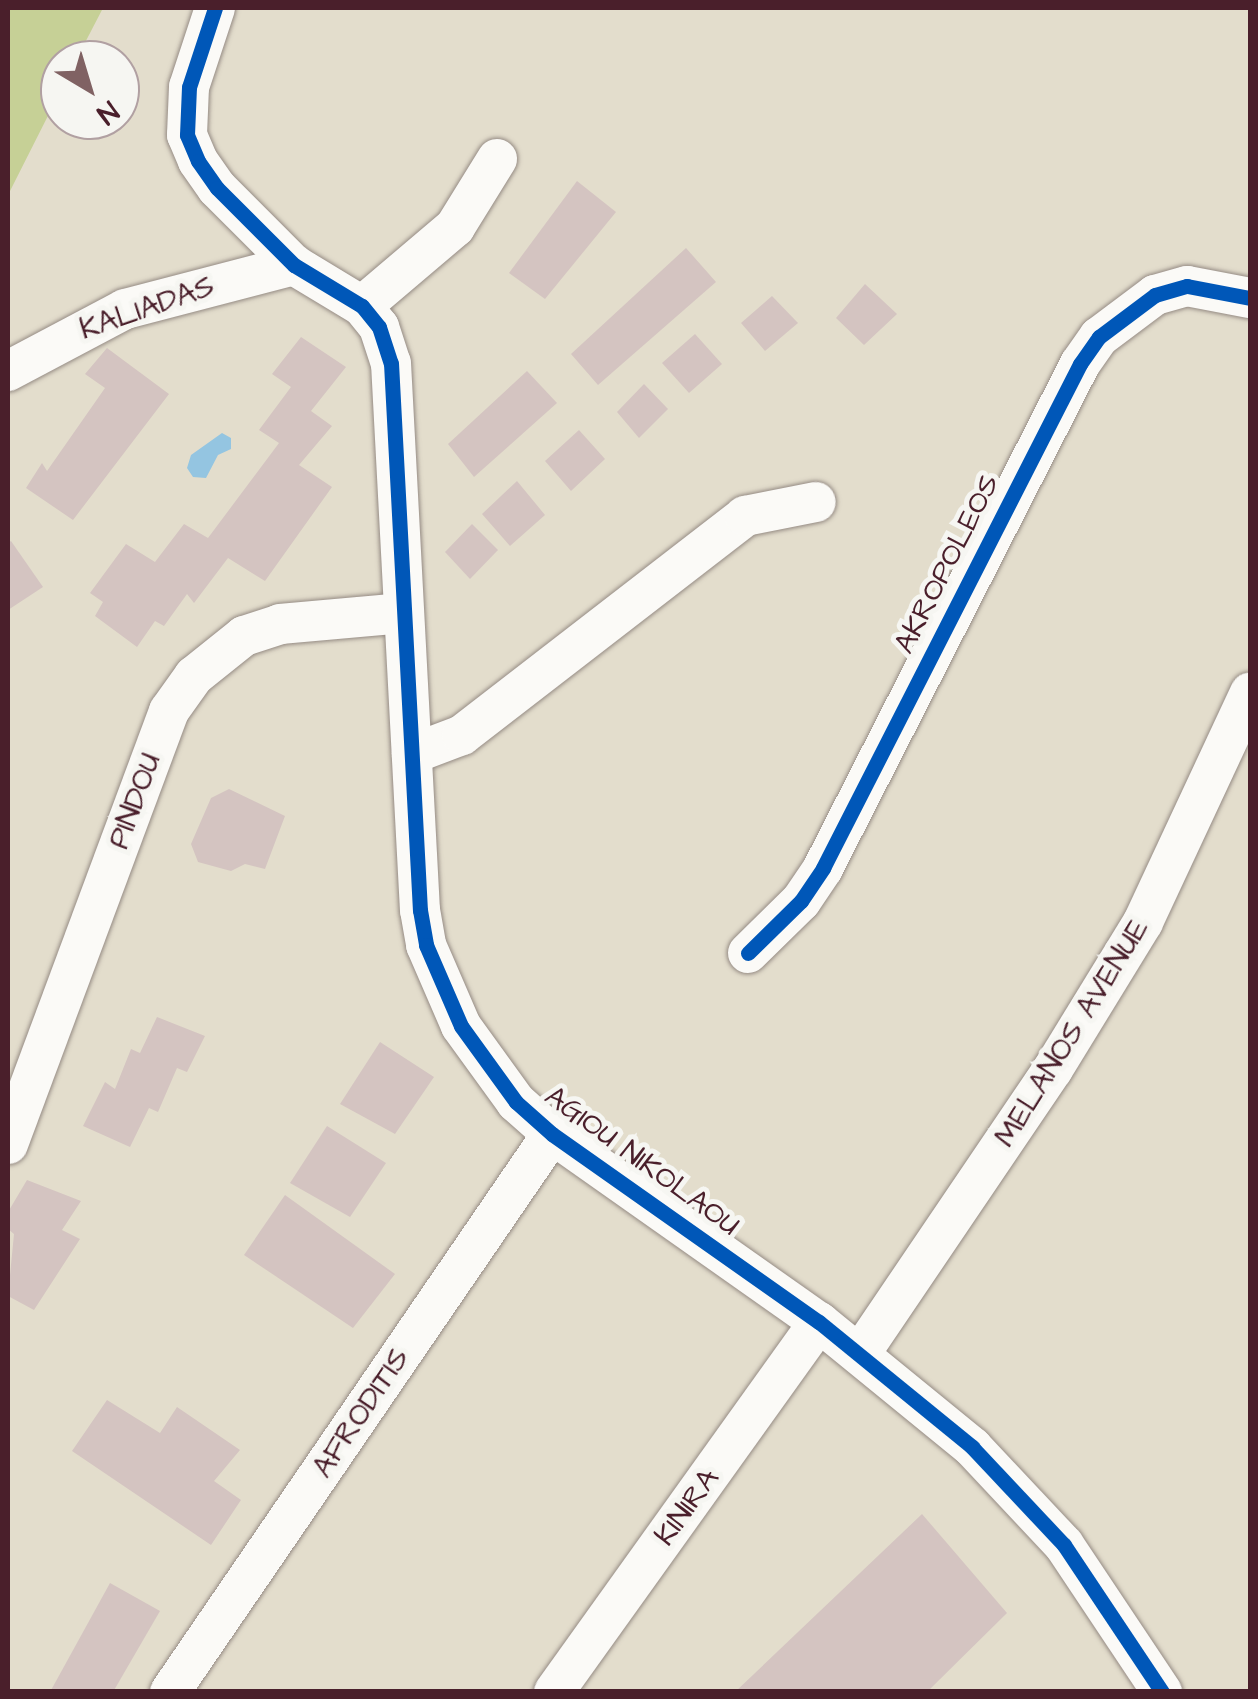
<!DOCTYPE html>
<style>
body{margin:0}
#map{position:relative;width:1258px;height:1699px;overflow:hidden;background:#e3ddcc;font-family:"Architects Daughter",sans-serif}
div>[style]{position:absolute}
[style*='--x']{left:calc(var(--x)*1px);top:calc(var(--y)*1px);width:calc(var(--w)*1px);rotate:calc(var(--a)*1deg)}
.green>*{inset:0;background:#c6d096}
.water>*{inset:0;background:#94c5e1}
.building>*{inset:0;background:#d4c4c1}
.roads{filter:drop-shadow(0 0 2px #958b84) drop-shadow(0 0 2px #958b84)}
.minor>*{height:40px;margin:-20px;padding:0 20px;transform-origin:20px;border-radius:20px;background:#fbfaf7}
.cycleway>*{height:15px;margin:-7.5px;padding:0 7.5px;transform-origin:7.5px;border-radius:7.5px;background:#0057b8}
span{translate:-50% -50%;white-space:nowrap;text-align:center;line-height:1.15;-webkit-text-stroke:10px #f6f6f2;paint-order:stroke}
.street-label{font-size:30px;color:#4a1f2b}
.frame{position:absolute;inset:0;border:10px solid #4a1f2b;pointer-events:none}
.north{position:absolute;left:40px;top:40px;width:100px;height:100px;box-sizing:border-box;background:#f6f6f2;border:2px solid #b1a0a2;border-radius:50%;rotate:142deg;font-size:28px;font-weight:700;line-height:40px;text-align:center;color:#4a1f2b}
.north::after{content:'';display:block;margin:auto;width:35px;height:45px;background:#806263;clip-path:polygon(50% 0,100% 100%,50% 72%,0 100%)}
</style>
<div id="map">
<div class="green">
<i style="clip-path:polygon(8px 8px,103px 8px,76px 60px,60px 60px,60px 92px,8px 195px)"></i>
</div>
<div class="water">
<i style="clip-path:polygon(222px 433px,231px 438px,231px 449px,218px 455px,206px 478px,193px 477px,187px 468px,191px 455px)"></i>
</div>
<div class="building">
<i style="clip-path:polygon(577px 181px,616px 212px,545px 299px,509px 273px)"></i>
<i style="clip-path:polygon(686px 248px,716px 282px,598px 385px,571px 354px)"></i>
<i style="clip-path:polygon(865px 284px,897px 314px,864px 345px,836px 318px)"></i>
<i style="clip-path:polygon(772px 296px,798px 323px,765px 351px,741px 323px)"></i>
<i style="clip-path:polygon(695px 334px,722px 364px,689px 393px,662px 363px)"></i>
<i style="clip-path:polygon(301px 337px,346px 367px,311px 411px,332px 426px,299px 465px,332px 487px,265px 581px,228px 558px,194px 603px,187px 594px,164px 626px,155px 621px,137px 647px,95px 616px,103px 602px,90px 593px,126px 544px,155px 562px,184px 524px,208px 538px,279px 443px,259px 430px,291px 387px,272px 374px)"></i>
<i style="clip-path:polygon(107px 348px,169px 394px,73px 520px,26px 488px,42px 463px,47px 471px,105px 388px,85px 374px)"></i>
<i style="clip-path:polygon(527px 371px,557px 403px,474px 477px,448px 444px)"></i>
<i style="clip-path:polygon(644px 384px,668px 409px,639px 438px,617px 412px)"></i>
<i style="clip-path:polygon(579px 430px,605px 459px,571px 491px,545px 461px)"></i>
<i style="clip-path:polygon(517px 481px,545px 515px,510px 546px,482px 514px)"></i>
<i style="clip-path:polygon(472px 524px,498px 550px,470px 579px,445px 552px)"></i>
<i style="clip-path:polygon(11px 541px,43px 587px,8px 610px,8px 543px)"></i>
<i style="clip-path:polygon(229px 789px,285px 816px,265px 869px,245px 864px,231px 871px,198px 862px,191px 844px,211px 798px)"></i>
<i style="clip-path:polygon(157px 1017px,205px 1036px,187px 1072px,177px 1068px,158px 1112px,149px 1108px,130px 1147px,83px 1126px,105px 1082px,115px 1089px,131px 1049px,140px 1053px)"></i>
<i style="clip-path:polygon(380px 1042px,434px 1077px,395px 1134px,340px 1104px)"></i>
<i style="clip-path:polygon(327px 1126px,386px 1163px,350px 1217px,290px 1183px)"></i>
<i style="clip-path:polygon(27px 1180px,81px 1201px,62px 1230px,80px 1239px,34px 1310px,8px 1296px,14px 1234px,8px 1229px,8px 1212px)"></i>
<i style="clip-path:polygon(285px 1195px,395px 1274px,353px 1328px,244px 1255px)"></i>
<i style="clip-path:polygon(107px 1400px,160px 1433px,177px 1407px,240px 1450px,214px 1481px,241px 1500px,211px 1545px,72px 1451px)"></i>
<i style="clip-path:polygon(922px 1514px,1007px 1613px,927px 1692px,735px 1692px)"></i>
<i style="clip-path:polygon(110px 1583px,160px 1611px,113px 1692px,50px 1692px)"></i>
</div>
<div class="roads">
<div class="minor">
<i style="--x:215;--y:8;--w:83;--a:108.2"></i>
<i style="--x:189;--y:87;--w:48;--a:92.4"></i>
<i style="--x:187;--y:135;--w:28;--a:67"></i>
<i style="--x:198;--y:161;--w:33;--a:55"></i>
<i style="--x:217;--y:188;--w:109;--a:45"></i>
<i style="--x:294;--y:265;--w:79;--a:31.1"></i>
<i style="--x:362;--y:306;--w:27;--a:51"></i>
<i style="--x:379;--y:327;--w:38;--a:72"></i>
<i style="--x:391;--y:363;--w:548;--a:86.97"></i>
<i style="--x:420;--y:910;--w:36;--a:80"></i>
<i style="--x:426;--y:945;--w:88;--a:66.6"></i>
<i style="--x:461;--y:1026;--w:94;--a:54.1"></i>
<i style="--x:516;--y:1102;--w:48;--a:41.6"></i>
<i style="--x:552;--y:1134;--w:327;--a:35.2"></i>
<i style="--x:819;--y:1322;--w:198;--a:39.2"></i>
<i style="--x:972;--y:1447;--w:134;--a:46.8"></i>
<i style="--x:1064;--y:1545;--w:177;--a:56.3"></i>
<i style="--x:362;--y:306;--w:122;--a:-40.3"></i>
<i style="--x:455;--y:227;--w:80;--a:-58.3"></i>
<i style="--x:8;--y:371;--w:132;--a:-27.9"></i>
<i style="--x:125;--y:309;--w:175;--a:-14.6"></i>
<i style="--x:412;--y:754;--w:53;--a:-20.8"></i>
<i style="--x:462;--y:735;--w:358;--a:-37.7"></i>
<i style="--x:745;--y:516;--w:72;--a:-11.2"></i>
<i style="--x:748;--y:953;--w:74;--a:-44.5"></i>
<i style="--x:801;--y:901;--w:40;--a:-56"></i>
<i style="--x:823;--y:868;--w:566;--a:-62.98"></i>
<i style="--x:1080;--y:364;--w:33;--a:-55"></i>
<i style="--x:1099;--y:337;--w:70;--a:-36.9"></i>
<i style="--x:1155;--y:295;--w:33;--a:-16"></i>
<i style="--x:1187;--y:286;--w:64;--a:10.8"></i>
<i style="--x:8;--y:1144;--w:462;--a:-69.6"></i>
<i style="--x:169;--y:711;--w:43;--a:-54.5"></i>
<i style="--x:194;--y:676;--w:64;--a:-38.7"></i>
<i style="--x:244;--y:636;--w:38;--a:-18"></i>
<i style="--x:280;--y:624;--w:124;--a:-5.1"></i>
<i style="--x:860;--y:1354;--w:344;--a:-55.9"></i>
<i style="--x:1053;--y:1069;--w:172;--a:-58.5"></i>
<i style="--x:1143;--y:922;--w:253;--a:-65"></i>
<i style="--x:170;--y:1692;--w:676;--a:-55.6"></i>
<i style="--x:554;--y:1692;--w:455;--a:-54.4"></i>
</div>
</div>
<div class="cycleway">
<i style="--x:215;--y:8;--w:83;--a:108.2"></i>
<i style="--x:189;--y:87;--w:48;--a:92.4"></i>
<i style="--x:187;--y:135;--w:28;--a:67"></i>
<i style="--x:198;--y:161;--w:33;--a:55"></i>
<i style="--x:217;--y:188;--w:109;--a:45"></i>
<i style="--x:294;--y:265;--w:79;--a:31.1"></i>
<i style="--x:362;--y:306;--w:27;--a:51"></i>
<i style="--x:379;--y:327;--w:38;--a:72"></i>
<i style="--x:391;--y:363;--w:548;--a:86.97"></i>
<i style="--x:420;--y:910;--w:36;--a:80"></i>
<i style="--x:426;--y:945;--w:88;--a:66.6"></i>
<i style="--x:461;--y:1026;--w:94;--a:54.1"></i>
<i style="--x:516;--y:1102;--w:48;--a:41.6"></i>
<i style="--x:552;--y:1134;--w:327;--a:35.2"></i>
<i style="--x:819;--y:1322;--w:198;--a:39.2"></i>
<i style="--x:972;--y:1447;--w:134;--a:46.8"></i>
<i style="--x:1064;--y:1545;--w:177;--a:56.3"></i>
<i style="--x:748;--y:953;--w:74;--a:-44.5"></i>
<i style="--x:801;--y:901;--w:40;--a:-56"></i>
<i style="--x:823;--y:868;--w:566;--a:-62.98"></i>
<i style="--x:1080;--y:364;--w:33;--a:-55"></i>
<i style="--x:1099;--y:337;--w:70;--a:-36.9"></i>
<i style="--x:1155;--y:295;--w:33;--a:-16"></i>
<i style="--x:1187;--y:286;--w:64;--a:10.8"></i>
</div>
<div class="street-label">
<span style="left:147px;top:308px;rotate:-19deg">KALIADAS</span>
<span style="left:947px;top:564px;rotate:-63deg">AKROPOLEOS</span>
<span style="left:135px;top:801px;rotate:-70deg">PINDOU</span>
<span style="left:1072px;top:1033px;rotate:-58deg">MELANOS AVENUE</span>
<span style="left:642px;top:1161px;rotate:36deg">AGIOU NIKOLAOU</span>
<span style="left:361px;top:1413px;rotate:-56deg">AFRODITIS</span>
<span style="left:687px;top:1507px;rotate:-54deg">KINIRA</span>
</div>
<div class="frame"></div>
<div class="north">N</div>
</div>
